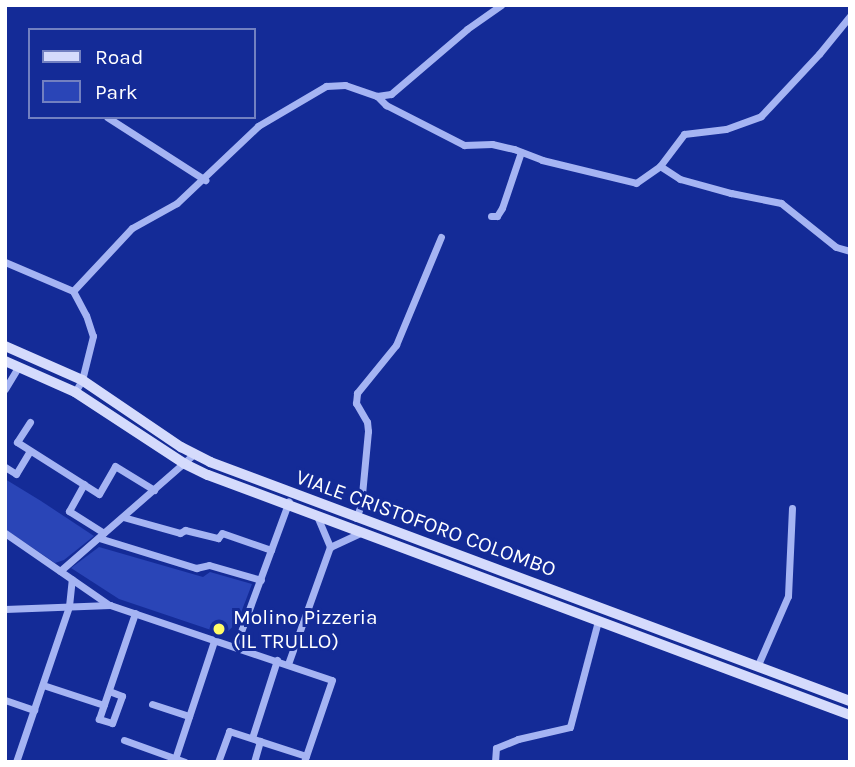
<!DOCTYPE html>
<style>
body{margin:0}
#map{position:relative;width:855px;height:767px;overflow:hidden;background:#142b97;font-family:Karla,sans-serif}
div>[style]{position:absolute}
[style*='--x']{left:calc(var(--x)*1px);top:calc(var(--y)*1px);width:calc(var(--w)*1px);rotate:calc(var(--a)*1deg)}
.green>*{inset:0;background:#2a45b7}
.street>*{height:7px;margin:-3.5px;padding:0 3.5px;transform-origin:3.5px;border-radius:3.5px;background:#a5b4f3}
.secondary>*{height:10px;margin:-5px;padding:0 5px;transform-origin:5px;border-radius:5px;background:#d5dbfc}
.dots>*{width:19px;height:19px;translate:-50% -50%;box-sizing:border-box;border:4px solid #142b97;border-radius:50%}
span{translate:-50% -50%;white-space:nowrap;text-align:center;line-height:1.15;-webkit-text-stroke:6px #142b97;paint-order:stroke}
.street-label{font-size:21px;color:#fff}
.poi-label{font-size:21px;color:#fff}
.left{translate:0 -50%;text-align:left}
.frame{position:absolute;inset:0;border:7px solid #fff;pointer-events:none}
.legend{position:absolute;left:28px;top:28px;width:228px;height:91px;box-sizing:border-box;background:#142b97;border:2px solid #7280c1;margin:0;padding:9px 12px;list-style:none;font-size:21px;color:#fff}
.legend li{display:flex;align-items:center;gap:14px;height:35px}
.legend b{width:35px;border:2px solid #7280c1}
</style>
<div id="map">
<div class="green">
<i style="clip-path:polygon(5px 479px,41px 501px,94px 536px,64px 560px,55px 563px,5px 529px)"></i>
<i style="clip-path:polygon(99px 547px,203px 577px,210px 572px,252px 584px,237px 623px,228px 631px,217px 632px,119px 599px,71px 568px)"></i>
</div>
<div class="street">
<i style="--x:377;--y:96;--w:14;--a:-8"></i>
<i style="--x:391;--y:94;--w:100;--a:-40.5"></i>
<i style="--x:467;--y:29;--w:42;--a:-35.2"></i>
<i style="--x:107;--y:117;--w:117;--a:32.7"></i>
<i style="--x:660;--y:166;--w:24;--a:33"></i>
<i style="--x:680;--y:179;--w:53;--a:15.4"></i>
<i style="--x:731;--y:193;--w:51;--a:11.3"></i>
<i style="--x:781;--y:203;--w:70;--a:38.7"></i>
<i style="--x:836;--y:247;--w:15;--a:16"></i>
<i style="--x:491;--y:216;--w:6;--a:0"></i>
<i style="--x:497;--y:216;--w:9;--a:-58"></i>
<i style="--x:502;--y:208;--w:59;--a:-71.3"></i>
<i style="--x:5;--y:262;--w:74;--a:23.1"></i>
<i style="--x:73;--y:291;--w:27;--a:62"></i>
<i style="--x:86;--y:315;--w:22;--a:72"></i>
<i style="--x:93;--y:336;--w:45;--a:104"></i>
<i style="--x:82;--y:380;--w:14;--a:120"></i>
<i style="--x:73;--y:291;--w:86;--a:-46.9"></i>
<i style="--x:132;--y:228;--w:51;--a:-29.1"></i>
<i style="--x:177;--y:203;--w:112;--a:-43.5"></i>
<i style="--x:258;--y:126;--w:79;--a:-30.5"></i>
<i style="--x:326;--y:86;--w:19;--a:-3"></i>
<i style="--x:345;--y:85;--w:34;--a:19"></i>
<i style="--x:377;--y:96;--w:13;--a:45"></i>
<i style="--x:386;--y:105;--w:88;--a:27.1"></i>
<i style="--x:464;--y:145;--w:28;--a:-2"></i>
<i style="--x:492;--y:144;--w:23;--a:13"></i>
<i style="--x:514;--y:149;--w:30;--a:21"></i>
<i style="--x:542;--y:160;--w:97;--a:13.7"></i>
<i style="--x:636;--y:183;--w:29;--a:-35"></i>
<i style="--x:660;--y:166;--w:40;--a:-53"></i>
<i style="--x:684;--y:134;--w:42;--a:-6.8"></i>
<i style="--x:726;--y:129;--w:37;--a:-20"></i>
<i style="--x:761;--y:116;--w:85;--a:-46.9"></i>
<i style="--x:819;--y:54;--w:49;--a:-50.8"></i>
<i style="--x:5;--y:389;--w:27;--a:-59"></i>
<i style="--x:30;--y:422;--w:24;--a:123"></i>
<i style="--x:17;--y:442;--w:97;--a:32.4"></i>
<i style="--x:99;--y:494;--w:32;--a:-60"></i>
<i style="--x:115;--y:466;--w:46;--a:31.6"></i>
<i style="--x:5;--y:467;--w:13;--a:32"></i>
<i style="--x:16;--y:474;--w:27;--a:-59"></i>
<i style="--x:84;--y:484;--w:31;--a:119"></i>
<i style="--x:69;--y:511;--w:41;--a:32.2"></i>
<i style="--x:317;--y:516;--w:34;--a:67"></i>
<i style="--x:330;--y:547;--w:35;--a:-25"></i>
<i style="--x:123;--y:517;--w:59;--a:15.7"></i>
<i style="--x:180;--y:533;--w:6;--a:-31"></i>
<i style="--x:185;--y:530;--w:34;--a:14"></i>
<i style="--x:218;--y:538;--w:6;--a:-51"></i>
<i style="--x:222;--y:533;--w:52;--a:19.1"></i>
<i style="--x:356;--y:518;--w:14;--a:-69"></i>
<i style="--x:361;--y:505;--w:74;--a:-84.6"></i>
<i style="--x:368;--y:431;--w:9;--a:-96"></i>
<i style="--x:367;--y:422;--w:22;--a:-120"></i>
<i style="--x:356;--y:403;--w:10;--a:-84"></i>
<i style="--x:357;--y:393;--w:62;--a:-50.9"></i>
<i style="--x:396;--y:345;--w:117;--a:-67.4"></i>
<i style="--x:5;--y:533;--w:126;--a:34.7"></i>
<i style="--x:99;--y:538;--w:102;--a:17.2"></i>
<i style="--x:196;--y:568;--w:13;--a:-13"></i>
<i style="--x:209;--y:565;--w:54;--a:16.1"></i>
<i style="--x:60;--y:571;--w:178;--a:-41.1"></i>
<i style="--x:5;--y:609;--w:105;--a:-2.2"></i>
<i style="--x:110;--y:605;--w:234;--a:18.7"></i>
<i style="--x:332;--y:680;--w:87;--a:108.9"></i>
<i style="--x:236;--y:645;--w:153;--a:-69.8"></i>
<i style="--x:288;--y:664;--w:124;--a:-70.3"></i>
<i style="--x:757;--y:667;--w:77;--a:-66.4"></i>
<i style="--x:788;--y:596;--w:88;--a:-87.4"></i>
<i style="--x:43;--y:685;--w:64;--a:18.2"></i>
<i style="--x:109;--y:691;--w:14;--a:21"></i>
<i style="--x:122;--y:696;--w:29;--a:110"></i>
<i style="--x:112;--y:723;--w:14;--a:-163"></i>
<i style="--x:99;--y:719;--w:112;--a:-71.2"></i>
<i style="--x:5;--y:700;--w:31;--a:19"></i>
<i style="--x:152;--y:704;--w:39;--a:18"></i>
<i style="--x:252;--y:738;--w:82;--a:-72.2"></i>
<i style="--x:124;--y:740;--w:65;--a:19.8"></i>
<i style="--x:16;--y:762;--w:165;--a:-71.2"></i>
<i style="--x:69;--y:606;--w:27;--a:-84"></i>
<i style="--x:174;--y:762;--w:131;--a:-71.7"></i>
<i style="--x:218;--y:762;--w:33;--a:-70"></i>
<i style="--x:229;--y:731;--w:81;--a:18"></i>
<i style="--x:254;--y:762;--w:22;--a:-74"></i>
<i style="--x:495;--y:762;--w:14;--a:-86"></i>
<i style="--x:496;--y:748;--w:24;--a:-22"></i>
<i style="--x:518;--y:739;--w:53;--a:-13"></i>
<i style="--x:570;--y:727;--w:110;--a:-75.2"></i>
</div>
<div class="secondary">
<i style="--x:5;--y:346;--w:84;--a:23.8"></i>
<i style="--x:82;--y:380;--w:120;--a:34.1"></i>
<i style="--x:181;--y:447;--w:33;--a:27"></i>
<i style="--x:210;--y:462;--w:683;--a:20.48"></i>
<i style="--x:5;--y:361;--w:77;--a:23.9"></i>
<i style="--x:75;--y:392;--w:131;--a:33.2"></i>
<i style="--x:185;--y:464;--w:25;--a:26"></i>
<i style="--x:208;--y:475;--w:685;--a:20.5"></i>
</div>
<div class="dots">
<i style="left:219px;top:629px;background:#fffb67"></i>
</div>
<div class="street-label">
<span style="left:426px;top:523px;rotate:20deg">VIALE CRISTOFORO COLOMBO</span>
</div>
<div class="poi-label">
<span class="left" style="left:233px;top:629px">Molino Pizzeria<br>(IL TRULLO)</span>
</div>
<div class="frame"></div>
<ul class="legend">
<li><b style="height:9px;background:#d5dbfc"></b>Road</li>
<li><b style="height:19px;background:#2a45b7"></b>Park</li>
</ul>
</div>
